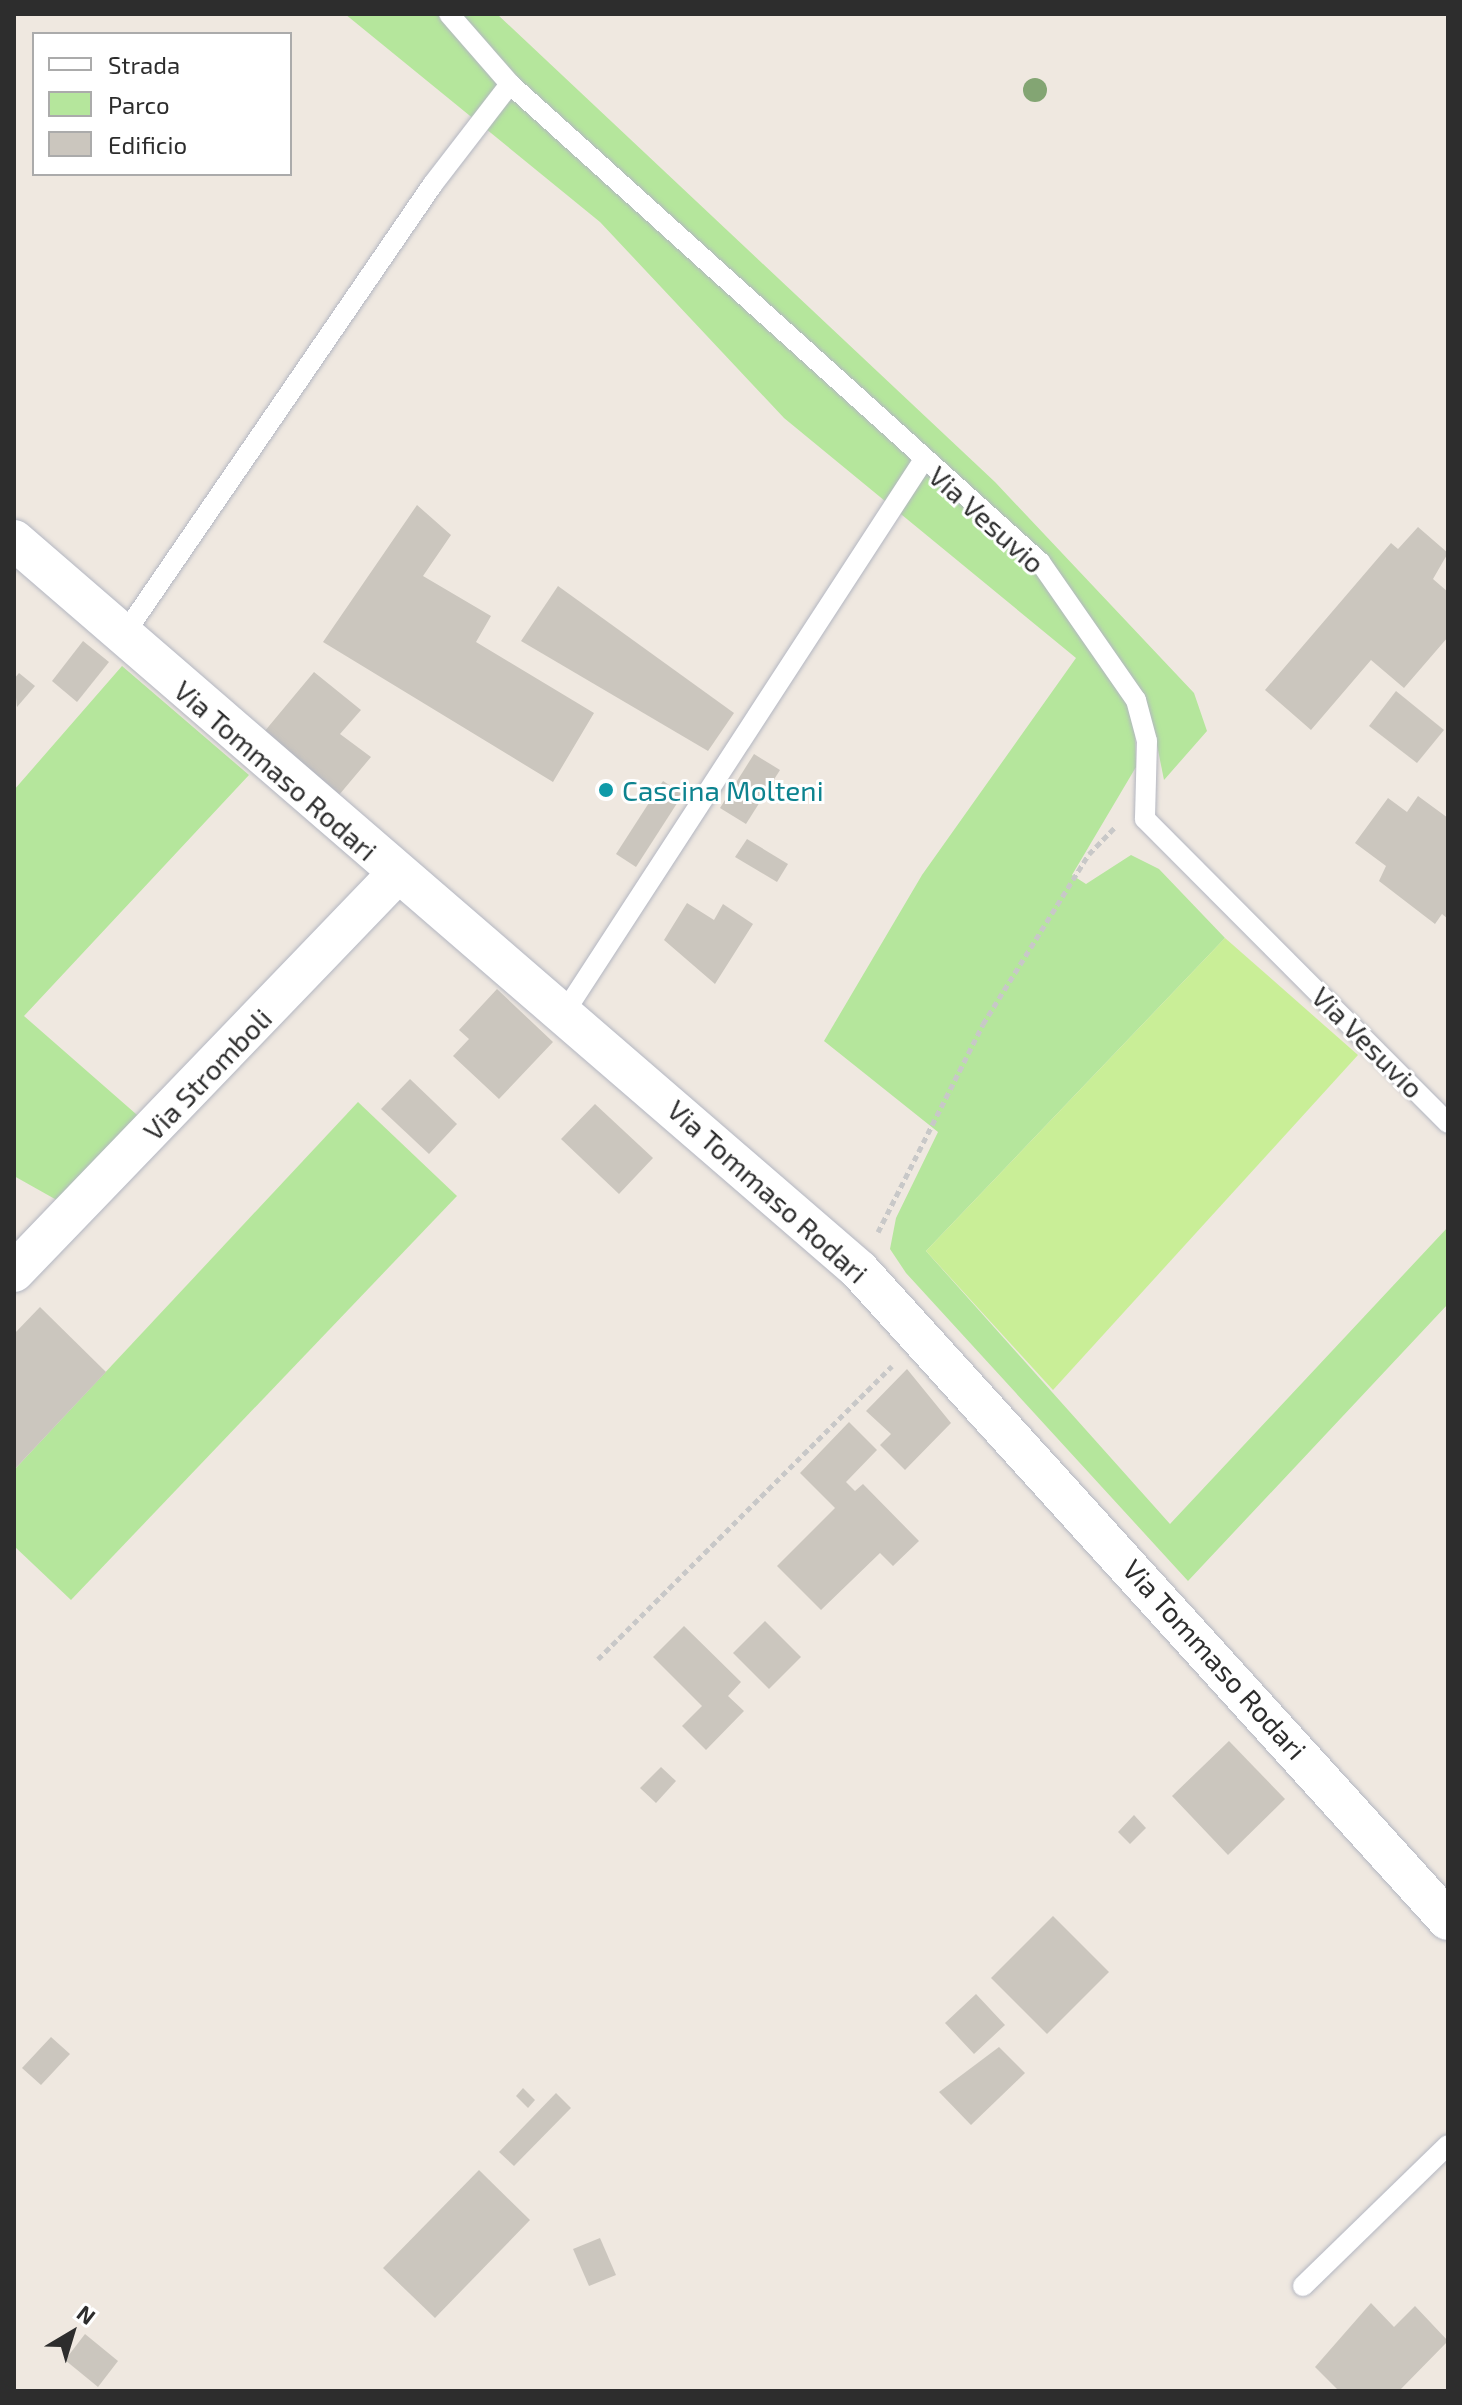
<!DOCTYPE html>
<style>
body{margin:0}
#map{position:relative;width:1462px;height:2405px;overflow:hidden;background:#efe8e0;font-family:"Exo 2",sans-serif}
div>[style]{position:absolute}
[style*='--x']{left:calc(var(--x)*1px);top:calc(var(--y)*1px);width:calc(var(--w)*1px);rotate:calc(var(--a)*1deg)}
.green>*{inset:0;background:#b5e69c}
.pitch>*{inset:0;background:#c9ee97}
.building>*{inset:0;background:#cbc6be}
.path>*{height:5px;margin-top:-2.5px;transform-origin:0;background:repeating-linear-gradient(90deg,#c8c8c8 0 6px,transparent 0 10px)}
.roads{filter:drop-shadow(0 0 2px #b3b6c1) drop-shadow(0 0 2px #b3b6c1)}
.service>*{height:20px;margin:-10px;padding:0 10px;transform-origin:10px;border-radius:10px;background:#fff}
.minor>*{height:40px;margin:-20px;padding:0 20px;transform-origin:20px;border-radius:20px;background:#fff}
.trees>*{width:24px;height:24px;margin:-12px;border-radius:50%;background:#83a573}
.dots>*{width:22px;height:22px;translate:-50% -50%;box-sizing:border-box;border:4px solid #fff;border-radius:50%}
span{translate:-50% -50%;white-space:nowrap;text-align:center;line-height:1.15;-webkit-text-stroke:6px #fff;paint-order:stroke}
.street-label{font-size:28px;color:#2d2d2d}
.culture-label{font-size:28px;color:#0d838f}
.left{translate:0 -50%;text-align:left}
.frame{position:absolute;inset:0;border:16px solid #2d2d2d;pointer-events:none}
.legend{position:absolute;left:32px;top:32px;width:260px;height:144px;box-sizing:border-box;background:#fff;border:2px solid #ababab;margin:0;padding:10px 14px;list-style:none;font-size:24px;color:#2d2d2d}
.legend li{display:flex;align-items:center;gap:16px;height:40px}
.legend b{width:40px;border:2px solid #ababab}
.north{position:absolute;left:32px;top:2293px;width:80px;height:80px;-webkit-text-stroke:6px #fff;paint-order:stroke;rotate:38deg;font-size:22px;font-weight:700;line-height:32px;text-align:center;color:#2d2d2d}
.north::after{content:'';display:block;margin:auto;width:28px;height:36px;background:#2d2d2d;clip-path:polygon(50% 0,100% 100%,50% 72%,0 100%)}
</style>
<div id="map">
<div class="green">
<i style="clip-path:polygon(345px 14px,497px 14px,995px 482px,1194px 693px,1207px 731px,1164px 780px,1153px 725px,1135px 725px,1136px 767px,1072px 875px,1086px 884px,1131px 855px,1159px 869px,1225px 938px,926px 1251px,1170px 1524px,1448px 1227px,1448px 1304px,1188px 1581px,906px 1273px,890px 1249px,896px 1218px,938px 1132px,824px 1041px,922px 875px,1076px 658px,784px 418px,600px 222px)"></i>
<i style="clip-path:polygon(122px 666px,249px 775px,24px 1016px,144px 1121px,62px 1203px,14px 1176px,14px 790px)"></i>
<i style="clip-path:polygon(358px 1102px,457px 1196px,71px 1600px,14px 1546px,14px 1470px)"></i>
</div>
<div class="pitch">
<i style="clip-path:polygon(1225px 938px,1358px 1055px,1053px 1390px,926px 1251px)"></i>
</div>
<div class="building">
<i style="clip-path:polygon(417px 505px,451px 535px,423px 576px,491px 616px,476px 642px,594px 713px,553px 782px,323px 642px)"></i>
<i style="clip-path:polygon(1418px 527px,1448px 553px,1433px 579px,1448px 592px,1448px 637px,1404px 688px,1371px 660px,1311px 730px,1265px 690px,1391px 543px,1398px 549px)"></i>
<i style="clip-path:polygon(558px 586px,734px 713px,708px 751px,521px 641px)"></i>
<i style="clip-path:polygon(83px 641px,109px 662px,77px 702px,52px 681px)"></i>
<i style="clip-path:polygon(314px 672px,361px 710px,340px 734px,371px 757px,339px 795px,264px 732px)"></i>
<i style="clip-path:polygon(19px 673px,35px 686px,17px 707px,14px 679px)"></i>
<i style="clip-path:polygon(1396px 691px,1444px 730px,1417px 763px,1369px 726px)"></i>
<i style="clip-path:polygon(754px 754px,780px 770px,746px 824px,720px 808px)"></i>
<i style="clip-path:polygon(663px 781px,683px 794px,636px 867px,616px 854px)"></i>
<i style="clip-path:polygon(1418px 796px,1448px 818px,1448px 919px,1442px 914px,1435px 924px,1379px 881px,1386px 866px,1355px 843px,1388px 798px,1407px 812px)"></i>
<i style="clip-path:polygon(747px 839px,788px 864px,777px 882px,735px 857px)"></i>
<i style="clip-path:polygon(687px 903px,714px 920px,723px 904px,753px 924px,715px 984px,664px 940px)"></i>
<i style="clip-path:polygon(497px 989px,553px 1042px,499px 1099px,453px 1056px,469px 1039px,459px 1030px)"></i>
<i style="clip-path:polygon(410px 1079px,457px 1124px,429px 1154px,381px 1109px)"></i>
<i style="clip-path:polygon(595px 1104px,653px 1158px,619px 1194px,561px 1139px)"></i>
<i style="clip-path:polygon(40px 1307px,106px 1372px,14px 1470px,14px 1334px)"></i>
<i style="clip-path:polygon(907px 1369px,951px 1423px,905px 1470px,880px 1445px,891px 1434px,866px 1411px)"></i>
<i style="clip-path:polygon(849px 1422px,877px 1450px,846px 1482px,855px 1491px,863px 1484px,919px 1541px,893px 1566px,880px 1553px,821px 1610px,777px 1566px,835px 1508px,800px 1473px)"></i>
<i style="clip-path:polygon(765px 1621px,801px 1657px,769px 1689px,733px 1653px)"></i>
<i style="clip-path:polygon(684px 1626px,741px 1682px,728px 1696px,744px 1711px,706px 1750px,682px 1726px,702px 1706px,653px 1657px)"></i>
<i style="clip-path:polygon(1229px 1741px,1285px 1799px,1228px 1855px,1172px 1796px)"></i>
<i style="clip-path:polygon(661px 1767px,676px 1781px,656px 1803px,640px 1788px)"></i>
<i style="clip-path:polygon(1134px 1815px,1146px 1828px,1130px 1844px,1118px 1832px)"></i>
<i style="clip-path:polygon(1053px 1916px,1109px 1972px,1047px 2034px,991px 1978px)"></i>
<i style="clip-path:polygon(976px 1994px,1005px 2025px,974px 2054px,945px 2023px)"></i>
<i style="clip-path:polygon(51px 2037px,70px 2054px,41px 2085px,22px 2068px)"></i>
<i style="clip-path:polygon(999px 2047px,1025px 2073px,971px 2125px,939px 2092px)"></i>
<i style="clip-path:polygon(523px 2088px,535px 2100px,528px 2108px,516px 2096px)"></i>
<i style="clip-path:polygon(556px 2093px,571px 2108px,514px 2166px,499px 2152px)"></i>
<i style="clip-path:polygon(479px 2170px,530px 2220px,435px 2318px,383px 2268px)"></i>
<i style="clip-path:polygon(600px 2238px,616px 2275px,589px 2286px,573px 2249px)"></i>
<i style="clip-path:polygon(1371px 2303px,1394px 2327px,1415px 2306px,1448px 2341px,1399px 2391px,1339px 2391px,1315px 2367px)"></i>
<i style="clip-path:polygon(85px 2334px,118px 2361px,98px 2387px,65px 2360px)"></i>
</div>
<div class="path">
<i style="--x:878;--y:1232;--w:233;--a:-63.2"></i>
<i style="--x:983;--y:1024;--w:200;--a:-58.1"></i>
<i style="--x:1089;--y:854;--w:40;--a:-46"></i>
<i style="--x:598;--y:1659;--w:415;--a:-44.9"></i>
</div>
<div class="roads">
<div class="service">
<i style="--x:449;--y:14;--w:93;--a:48.9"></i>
<i style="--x:510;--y:84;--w:714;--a:42.05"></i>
<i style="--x:1040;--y:562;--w:168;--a:55.2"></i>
<i style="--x:1136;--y:700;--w:42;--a:75"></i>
<i style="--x:1147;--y:741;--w:78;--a:91.5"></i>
<i style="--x:1145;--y:819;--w:429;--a:45.1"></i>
<i style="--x:123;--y:636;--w:548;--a:-55.56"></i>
<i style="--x:433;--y:184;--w:126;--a:-52.4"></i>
<i style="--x:566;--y:1010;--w:655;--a:-56.97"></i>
<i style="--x:1303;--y:2286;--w:202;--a:-44.2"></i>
</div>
<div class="minor">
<i style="--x:14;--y:540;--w:1117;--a:40.82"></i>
<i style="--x:859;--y:1270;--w:877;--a:47.82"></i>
<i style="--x:14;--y:1272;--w:551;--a:-46.1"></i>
</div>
</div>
<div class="trees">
<i style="left:1035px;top:90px"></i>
</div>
<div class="dots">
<i style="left:606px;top:790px;background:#0f9aa8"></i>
</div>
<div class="street-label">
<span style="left:987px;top:519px;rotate:42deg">Via Vesuvio</span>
<span style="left:276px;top:770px;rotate:41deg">Via Tommaso Rodari</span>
<span style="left:1368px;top:1042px;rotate:45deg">Via Vesuvio</span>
<span style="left:207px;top:1074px;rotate:-46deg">Via Stromboli</span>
<span style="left:768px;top:1191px;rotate:42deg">Via Tommaso Rodari</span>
<span style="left:1215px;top:1659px;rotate:48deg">Via Tommaso Rodari</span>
</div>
<div class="culture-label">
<span class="left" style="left:622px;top:790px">Cascina Molteni</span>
</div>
<div class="frame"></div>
<ul class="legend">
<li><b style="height:10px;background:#fff"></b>Strada</li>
<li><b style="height:22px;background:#b5e69c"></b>Parco</li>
<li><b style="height:22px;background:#cbc6be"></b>Edificio</li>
</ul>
<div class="north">N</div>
</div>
